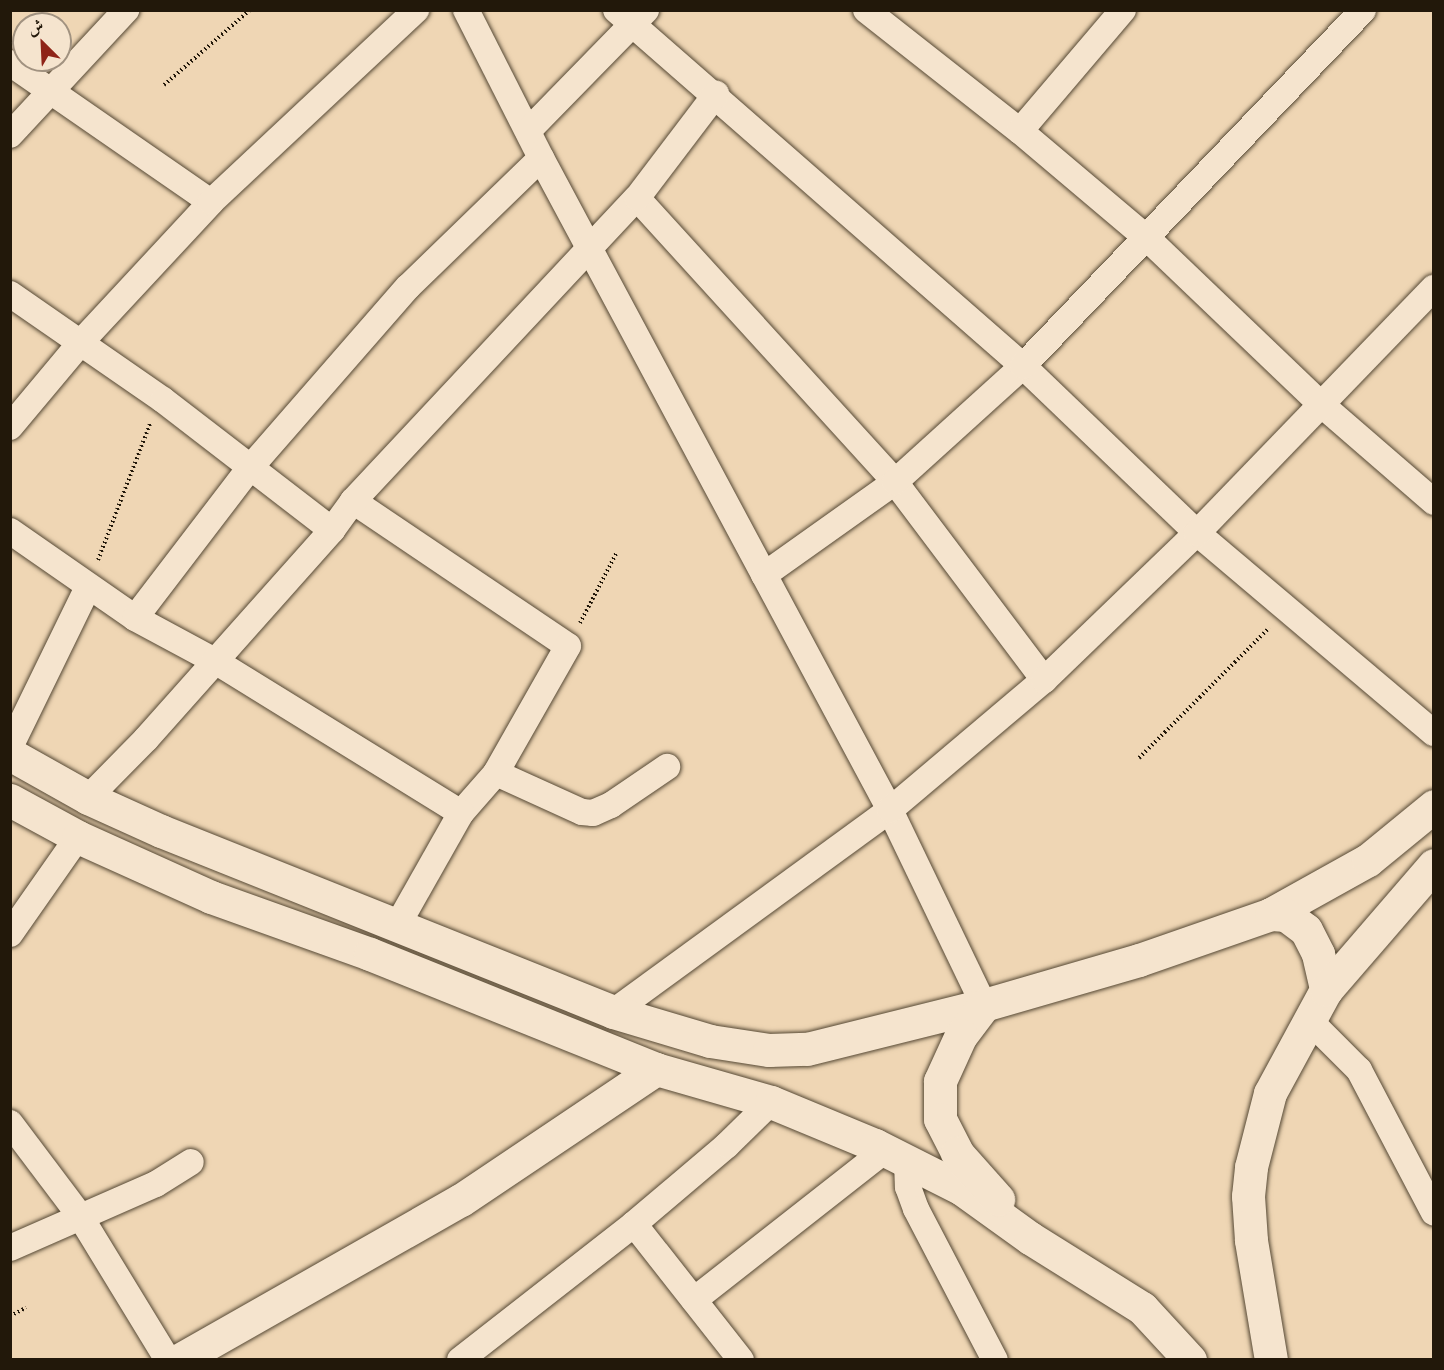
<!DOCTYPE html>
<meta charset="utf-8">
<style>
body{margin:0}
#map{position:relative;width:1444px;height:1370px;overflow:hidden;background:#efd6b4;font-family:"Libre Bodoni",Amiri,serif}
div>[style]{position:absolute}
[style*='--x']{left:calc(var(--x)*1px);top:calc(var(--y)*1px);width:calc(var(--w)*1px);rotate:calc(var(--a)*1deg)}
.path>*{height:4px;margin-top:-2px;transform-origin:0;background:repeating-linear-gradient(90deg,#22180a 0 1.5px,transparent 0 4.5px)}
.roads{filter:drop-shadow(0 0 2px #554834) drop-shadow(0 0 2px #554834)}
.street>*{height:26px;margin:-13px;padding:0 13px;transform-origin:13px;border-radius:13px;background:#f5e4ce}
.secondary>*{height:33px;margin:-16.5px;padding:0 16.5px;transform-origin:16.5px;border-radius:16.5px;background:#f5e4ce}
span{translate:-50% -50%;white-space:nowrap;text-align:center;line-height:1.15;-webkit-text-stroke:4.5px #f5e4ce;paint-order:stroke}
.frame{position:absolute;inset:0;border:12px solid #22180a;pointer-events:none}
.north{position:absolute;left:12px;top:12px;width:60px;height:60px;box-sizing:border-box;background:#f5e4ce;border:2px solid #a19280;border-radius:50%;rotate:336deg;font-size:16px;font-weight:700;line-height:24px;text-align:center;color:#22180a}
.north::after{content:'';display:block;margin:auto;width:21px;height:27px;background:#8f2418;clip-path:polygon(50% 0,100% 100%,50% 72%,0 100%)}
</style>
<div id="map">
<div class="path">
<i style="--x:164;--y:85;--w:114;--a:-41.1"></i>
<i style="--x:98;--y:560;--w:146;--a:-69.1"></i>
<i style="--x:580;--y:623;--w:80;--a:-62.5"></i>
<i style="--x:1139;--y:758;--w:184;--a:-45"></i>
<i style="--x:10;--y:1316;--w:18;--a:-27"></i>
</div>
<div class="roads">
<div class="street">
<i style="--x:466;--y:10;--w:166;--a:63.1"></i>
<i style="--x:541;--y:158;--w:740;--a:61.84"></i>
<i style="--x:890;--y:810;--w:216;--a:64.3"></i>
<i style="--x:616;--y:10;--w:541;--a:41.18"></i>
<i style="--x:1023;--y:366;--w:241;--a:43.8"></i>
<i style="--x:1197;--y:533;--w:310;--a:40.2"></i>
<i style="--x:866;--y:10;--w:196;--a:38.2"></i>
<i style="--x:1020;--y:131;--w:167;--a:40.2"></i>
<i style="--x:1148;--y:239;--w:240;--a:43.7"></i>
<i style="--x:1322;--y:405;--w:148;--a:40.9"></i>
<i style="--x:10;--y:63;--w:244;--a:34.7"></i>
<i style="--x:528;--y:131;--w:169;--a:-45.7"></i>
<i style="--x:1020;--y:131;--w:159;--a:-49.6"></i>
<i style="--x:10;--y:135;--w:171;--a:-47.1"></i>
<i style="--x:637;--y:198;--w:384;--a:47.7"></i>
<i style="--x:895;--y:482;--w:248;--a:53"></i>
<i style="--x:10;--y:294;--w:186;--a:34.7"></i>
<i style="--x:163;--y:400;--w:213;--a:37.6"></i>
<i style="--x:10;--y:427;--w:112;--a:-50.1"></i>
<i style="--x:82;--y:341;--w:190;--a:-47.1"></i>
<i style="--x:211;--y:202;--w:281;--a:-43.1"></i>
<i style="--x:353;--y:501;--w:259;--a:34"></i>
<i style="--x:568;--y:646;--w:146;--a:119.6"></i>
<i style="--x:496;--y:773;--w:53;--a:131.2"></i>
<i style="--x:461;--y:813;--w:130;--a:119.5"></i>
<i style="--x:10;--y:531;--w:152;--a:34.8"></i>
<i style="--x:135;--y:618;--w:91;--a:28.3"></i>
<i style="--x:215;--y:661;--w:289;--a:31.7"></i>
<i style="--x:764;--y:575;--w:161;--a:-35.4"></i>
<i style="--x:895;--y:482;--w:173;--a:-42.2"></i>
<i style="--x:1023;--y:366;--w:492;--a:-46.3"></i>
<i style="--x:135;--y:618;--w:188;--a:-52.6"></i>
<i style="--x:249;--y:469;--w:242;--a:-48.9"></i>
<i style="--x:408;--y:287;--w:185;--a:-44.1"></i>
<i style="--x:10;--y:747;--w:178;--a:-64"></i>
<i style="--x:496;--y:773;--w:94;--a:24.4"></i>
<i style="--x:582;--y:812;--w:11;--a:5"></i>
<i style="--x:593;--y:813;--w:20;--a:-24"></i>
<i style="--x:611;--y:805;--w:68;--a:-34.2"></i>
<i style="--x:88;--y:798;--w:83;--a:-45.5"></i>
<i style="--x:146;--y:739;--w:280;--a:-48.3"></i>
<i style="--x:332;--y:530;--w:36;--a:-54"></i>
<i style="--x:353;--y:501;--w:415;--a:-46.9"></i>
<i style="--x:637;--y:198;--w:131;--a:-52.8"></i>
<i style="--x:10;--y:934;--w:118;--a:-55"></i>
<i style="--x:613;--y:1012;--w:343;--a:-36.1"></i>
<i style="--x:890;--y:810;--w:202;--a:-40.2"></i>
<i style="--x:1044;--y:680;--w:212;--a:-43.9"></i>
<i style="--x:1197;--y:533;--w:341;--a:-46"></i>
<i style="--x:1311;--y:1022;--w:68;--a:45"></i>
<i style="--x:1359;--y:1070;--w:161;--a:62.3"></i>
<i style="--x:10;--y:1123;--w:116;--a:53"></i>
<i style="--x:80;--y:1216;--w:169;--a:58.6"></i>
<i style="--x:907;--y:1161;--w:26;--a:88"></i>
<i style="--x:908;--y:1187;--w:23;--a:70"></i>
<i style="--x:916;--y:1209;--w:170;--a:62.4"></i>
<i style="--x:634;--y:1224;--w:173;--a:51.8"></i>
<i style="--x:10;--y:1248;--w:159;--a:-23.7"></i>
<i style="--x:156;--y:1184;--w:41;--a:-32.2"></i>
<i style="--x:694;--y:1300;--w:243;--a:-38.1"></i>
<i style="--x:460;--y:1360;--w:221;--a:-38"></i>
<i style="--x:634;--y:1224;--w:122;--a:-40.3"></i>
<i style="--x:727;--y:1145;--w:62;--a:-44.3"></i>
</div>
<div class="secondary">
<i style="--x:10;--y:754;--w:90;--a:29.4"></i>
<i style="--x:88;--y:798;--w:80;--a:24.3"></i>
<i style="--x:161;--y:831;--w:487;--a:21.8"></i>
<i style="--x:613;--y:1012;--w:101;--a:16.6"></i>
<i style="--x:710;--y:1041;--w:60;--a:8.7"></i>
<i style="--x:769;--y:1050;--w:38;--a:-2"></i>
<i style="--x:807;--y:1049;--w:182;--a:-14"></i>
<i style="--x:984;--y:1005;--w:161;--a:-16.2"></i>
<i style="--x:1139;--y:960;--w:140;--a:-19.2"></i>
<i style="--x:1271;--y:914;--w:111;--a:-29.1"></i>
<i style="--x:1368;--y:860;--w:85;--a:-39.3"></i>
<i style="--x:10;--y:800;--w:77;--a:28.6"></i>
<i style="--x:78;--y:837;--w:146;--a:24.3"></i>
<i style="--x:211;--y:897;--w:169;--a:19.7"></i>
<i style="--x:370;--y:954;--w:308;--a:21.9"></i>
<i style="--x:656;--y:1069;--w:120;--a:16"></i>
<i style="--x:771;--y:1102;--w:113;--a:22.5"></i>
<i style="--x:875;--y:1145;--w:97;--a:26.8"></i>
<i style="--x:962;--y:1189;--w:84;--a:35.8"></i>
<i style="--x:1030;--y:1238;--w:132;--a:32"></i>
<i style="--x:1142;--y:1308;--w:71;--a:47.3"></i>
<i style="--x:1271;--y:914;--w:15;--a:4"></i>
<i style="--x:1286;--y:915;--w:25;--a:37"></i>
<i style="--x:1306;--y:930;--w:27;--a:63"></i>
<i style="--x:1318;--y:954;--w:37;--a:77"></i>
<i style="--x:984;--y:1005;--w:38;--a:127"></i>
<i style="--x:961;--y:1035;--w:51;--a:114.5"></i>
<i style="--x:940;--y:1081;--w:38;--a:90"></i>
<i style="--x:940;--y:1119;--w:38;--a:63"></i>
<i style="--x:957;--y:1153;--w:62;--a:48.3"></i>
<i style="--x:179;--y:1360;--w:324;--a:-29.6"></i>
<i style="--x:461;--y:1200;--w:235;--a:-33.9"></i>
<i style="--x:1271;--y:1360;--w:122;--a:-99.5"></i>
<i style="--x:1251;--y:1240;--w:44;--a:-93.9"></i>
<i style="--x:1248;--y:1196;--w:29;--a:-84"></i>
<i style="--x:1251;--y:1167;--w:76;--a:-75.6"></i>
<i style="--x:1270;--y:1093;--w:117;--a:-61.5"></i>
<i style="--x:1326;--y:990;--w:165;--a:-49.2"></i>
</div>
</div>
<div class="frame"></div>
<div class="north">ش</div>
</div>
